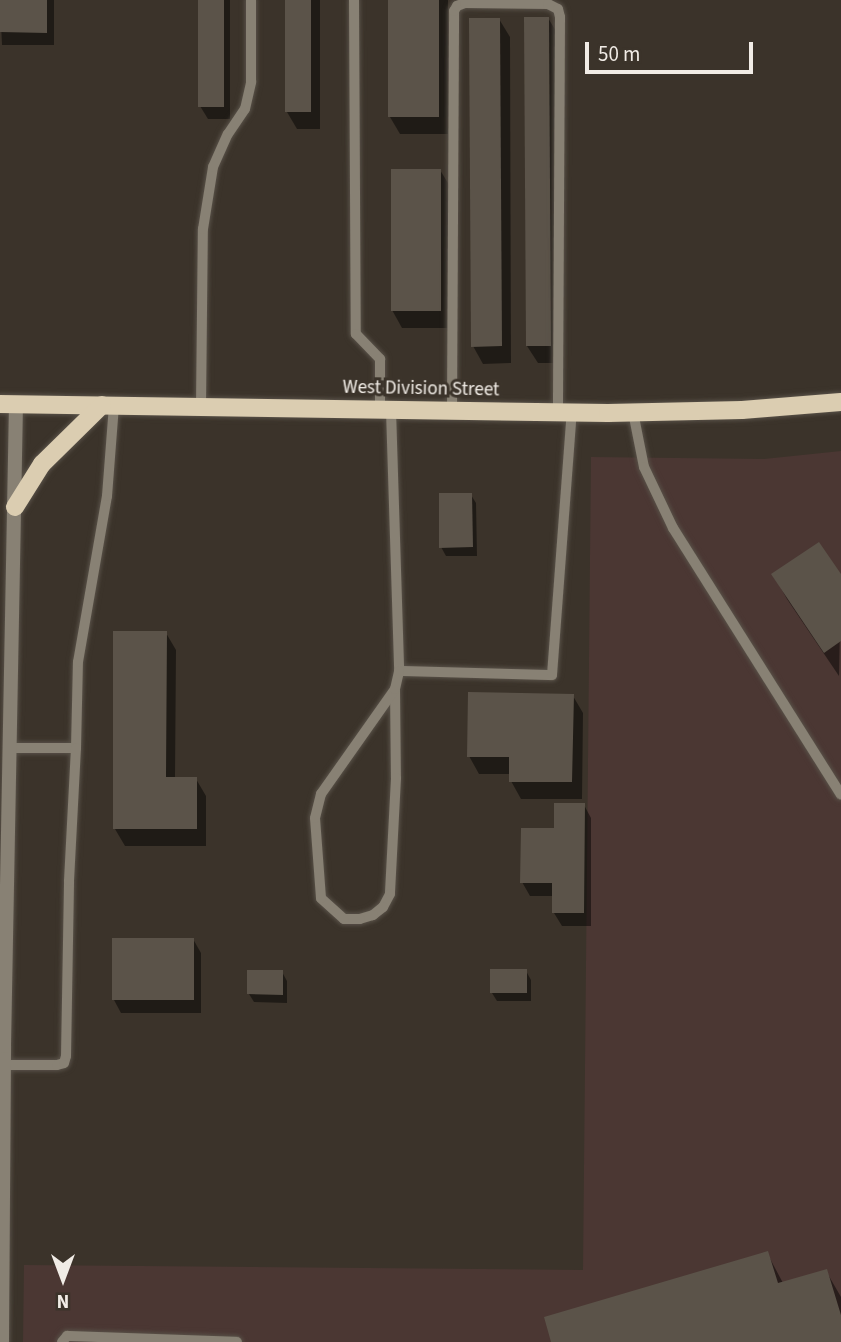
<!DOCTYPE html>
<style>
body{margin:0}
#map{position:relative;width:841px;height:1342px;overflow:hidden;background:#3b332a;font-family:"Source Sans 3",sans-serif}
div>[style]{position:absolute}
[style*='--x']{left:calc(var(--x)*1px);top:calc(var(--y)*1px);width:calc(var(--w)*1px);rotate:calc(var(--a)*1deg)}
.education>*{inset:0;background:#4b3733}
.shadow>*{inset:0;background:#0007}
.building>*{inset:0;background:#5b5349}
.roads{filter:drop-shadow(0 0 2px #585148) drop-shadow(0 0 2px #585148)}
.lane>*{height:10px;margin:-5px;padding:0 5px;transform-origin:5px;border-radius:5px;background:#888174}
.street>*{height:14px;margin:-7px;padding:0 7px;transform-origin:7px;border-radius:7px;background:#888174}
.primary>*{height:18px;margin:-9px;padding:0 9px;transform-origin:9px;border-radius:9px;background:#dbcdb1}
span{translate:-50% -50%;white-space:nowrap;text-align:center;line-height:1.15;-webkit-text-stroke:6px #3b332a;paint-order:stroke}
.street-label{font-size:19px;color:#f1ece6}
.north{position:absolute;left:28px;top:1244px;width:70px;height:70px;-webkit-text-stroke:5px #3b332a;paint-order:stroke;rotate:180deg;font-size:19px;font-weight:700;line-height:28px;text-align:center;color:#f1ece6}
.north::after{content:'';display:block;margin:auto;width:24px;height:32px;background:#f1ece6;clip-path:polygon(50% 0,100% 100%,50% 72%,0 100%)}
.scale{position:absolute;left:585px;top:42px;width:168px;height:32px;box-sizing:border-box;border:4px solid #f1ece6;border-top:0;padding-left:9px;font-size:21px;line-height:24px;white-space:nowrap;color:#f1ece6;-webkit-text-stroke:5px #3b332a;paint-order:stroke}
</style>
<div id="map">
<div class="education">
<i style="clip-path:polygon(841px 451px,841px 1342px,23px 1342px,24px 1265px,583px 1270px,591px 457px,764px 459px)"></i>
</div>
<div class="shadow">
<i style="clip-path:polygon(0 0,54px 0,54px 45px,2px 45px)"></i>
<i style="clip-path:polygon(200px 0,230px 0,230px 119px,208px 119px,200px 106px)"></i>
<i style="clip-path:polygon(287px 0,320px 0,320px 129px,297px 129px,287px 112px)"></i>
<i style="clip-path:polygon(390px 0,448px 0,448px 134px,400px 134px,390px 117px)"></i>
<i style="clip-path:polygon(548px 18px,559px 36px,560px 363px,538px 363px,527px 346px)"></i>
<i style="clip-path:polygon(499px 19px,510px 37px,511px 363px,483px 364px,473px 346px)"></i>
<i style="clip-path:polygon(440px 170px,451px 188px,451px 328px,402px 328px,392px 310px)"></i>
<i style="clip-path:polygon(471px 495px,476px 503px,477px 556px,446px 556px,441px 547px)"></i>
<i style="clip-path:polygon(773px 574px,841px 577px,839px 676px,787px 599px)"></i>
<i style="clip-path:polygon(166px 633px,176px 650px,175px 779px,196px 779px,206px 796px,206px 846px,125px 846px,115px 829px)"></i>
<i style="clip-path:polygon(573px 696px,583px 713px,582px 799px,521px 799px,511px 781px,511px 774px,479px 774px,469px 756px)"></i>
<i style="clip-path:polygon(584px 805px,591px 818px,591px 926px,562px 926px,554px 913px,554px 896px,530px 896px,522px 882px,556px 830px)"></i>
<i style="clip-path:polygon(193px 939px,201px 953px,201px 1013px,121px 1013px,114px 1000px)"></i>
<i style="clip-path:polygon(526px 971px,531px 980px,531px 1001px,497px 1001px,492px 993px)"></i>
<i style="clip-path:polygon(282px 972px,287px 981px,287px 1003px,254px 1002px,249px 994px)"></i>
<i style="clip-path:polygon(767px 1253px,783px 1283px,826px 1271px,841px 1297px,841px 1342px,553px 1342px)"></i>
</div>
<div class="building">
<i style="clip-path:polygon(0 0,47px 0,47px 33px,0 32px)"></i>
<i style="clip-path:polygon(198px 0,224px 0,224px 107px,198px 107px)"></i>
<i style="clip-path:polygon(285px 0,311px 0,311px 112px,285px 112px)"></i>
<i style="clip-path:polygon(388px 0,439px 0,439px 117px,388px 117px)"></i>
<i style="clip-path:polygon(524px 17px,549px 17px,551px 346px,526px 346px)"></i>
<i style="clip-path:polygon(469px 18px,500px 18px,502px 346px,471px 347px)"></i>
<i style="clip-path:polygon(391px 169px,441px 169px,441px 311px,391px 311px)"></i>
<i style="clip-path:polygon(439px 493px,472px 493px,473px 547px,439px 548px)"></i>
<i style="clip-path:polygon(819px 542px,841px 574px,841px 641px,824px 653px,771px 574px)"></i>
<i style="clip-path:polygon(113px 631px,167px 631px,166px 777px,197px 777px,197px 829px,113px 829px)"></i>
<i style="clip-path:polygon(468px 692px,574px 694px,572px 782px,509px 782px,509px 757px,467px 757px)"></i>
<i style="clip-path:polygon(554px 803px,585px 803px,584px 913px,552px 913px,552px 883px,520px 883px,521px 828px,554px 828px)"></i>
<i style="clip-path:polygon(112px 938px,194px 938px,194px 1000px,112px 1000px)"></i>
<i style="clip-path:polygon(490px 969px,527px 969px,527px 993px,490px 993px)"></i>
<i style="clip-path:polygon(247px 970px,283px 970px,283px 995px,247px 994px)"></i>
<i style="clip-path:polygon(768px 1251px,778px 1283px,827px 1269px,841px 1315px,841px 1342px,551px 1342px,544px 1317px)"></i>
</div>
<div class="roads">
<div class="lane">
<i style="--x:354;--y:0;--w:334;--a:89.7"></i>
<i style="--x:356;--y:334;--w:35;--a:46"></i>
<i style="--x:380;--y:359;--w:50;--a:90"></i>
<i style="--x:201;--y:407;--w:178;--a:-89.4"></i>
<i style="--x:203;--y:229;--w:63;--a:-80.8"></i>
<i style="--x:213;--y:167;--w:36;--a:-66"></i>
<i style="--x:228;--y:134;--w:30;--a:-56"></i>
<i style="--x:245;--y:109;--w:28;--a:-77"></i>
<i style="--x:251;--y:82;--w:82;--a:-90"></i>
<i style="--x:391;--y:410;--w:261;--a:88.2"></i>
<i style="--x:399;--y:671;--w:153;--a:1.5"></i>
<i style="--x:552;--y:675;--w:264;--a:-85.7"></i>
<i style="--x:452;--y:410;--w:399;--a:-89.7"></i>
<i style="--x:454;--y:11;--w:6;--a:-59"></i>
<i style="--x:457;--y:6;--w:9;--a:-21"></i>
<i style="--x:465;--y:3;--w:83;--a:0.7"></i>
<i style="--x:548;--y:4;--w:11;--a:27"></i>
<i style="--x:558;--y:9;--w:8;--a:76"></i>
<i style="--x:560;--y:17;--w:395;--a:90.3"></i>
<i style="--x:633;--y:412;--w:56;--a:78.7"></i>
<i style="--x:644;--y:467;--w:68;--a:64.6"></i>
<i style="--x:673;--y:528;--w:315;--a:57.8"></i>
<i style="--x:395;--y:689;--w:89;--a:89.4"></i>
<i style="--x:396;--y:778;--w:116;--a:93"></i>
<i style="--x:390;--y:894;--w:15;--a:118"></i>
<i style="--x:383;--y:907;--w:13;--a:141"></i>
<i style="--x:373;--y:915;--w:14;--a:163"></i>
<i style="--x:360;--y:919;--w:16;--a:180"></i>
<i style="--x:344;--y:919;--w:31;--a:-138"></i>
<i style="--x:321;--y:898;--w:80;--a:-94.3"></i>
<i style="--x:315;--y:818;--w:25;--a:-76"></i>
<i style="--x:321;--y:794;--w:128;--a:-54.8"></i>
<i style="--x:395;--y:689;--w:18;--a:-77"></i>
<i style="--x:10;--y:748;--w:66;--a:0"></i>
<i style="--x:76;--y:748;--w:86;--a:-88.7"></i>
<i style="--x:78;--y:662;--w:169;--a:-80.1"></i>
<i style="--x:107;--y:496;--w:91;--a:-85.6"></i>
<i style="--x:4;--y:1065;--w:53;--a:0"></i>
<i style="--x:57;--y:1065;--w:7;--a:-16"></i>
<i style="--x:64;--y:1063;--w:7;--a:-74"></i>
<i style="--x:66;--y:1056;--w:175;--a:-89"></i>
<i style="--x:69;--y:881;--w:133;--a:-87"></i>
<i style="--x:62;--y:1342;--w:8;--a:-50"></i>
<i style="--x:67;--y:1336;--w:170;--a:2"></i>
</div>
<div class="street">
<i style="--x:2;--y:1342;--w:296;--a:-89.6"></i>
<i style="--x:4;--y:1046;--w:642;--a:-88.93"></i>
</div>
<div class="primary">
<i style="--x:0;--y:404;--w:608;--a:0.85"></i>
<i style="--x:608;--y:413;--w:134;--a:-1.3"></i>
<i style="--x:742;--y:410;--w:99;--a:-4.6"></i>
<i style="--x:15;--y:507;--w:51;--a:-57.9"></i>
<i style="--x:42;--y:464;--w:84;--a:-44.5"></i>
</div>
</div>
<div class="street-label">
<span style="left:421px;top:389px;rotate:1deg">West Division Street</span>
</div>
<div class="north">N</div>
<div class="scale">50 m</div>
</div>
